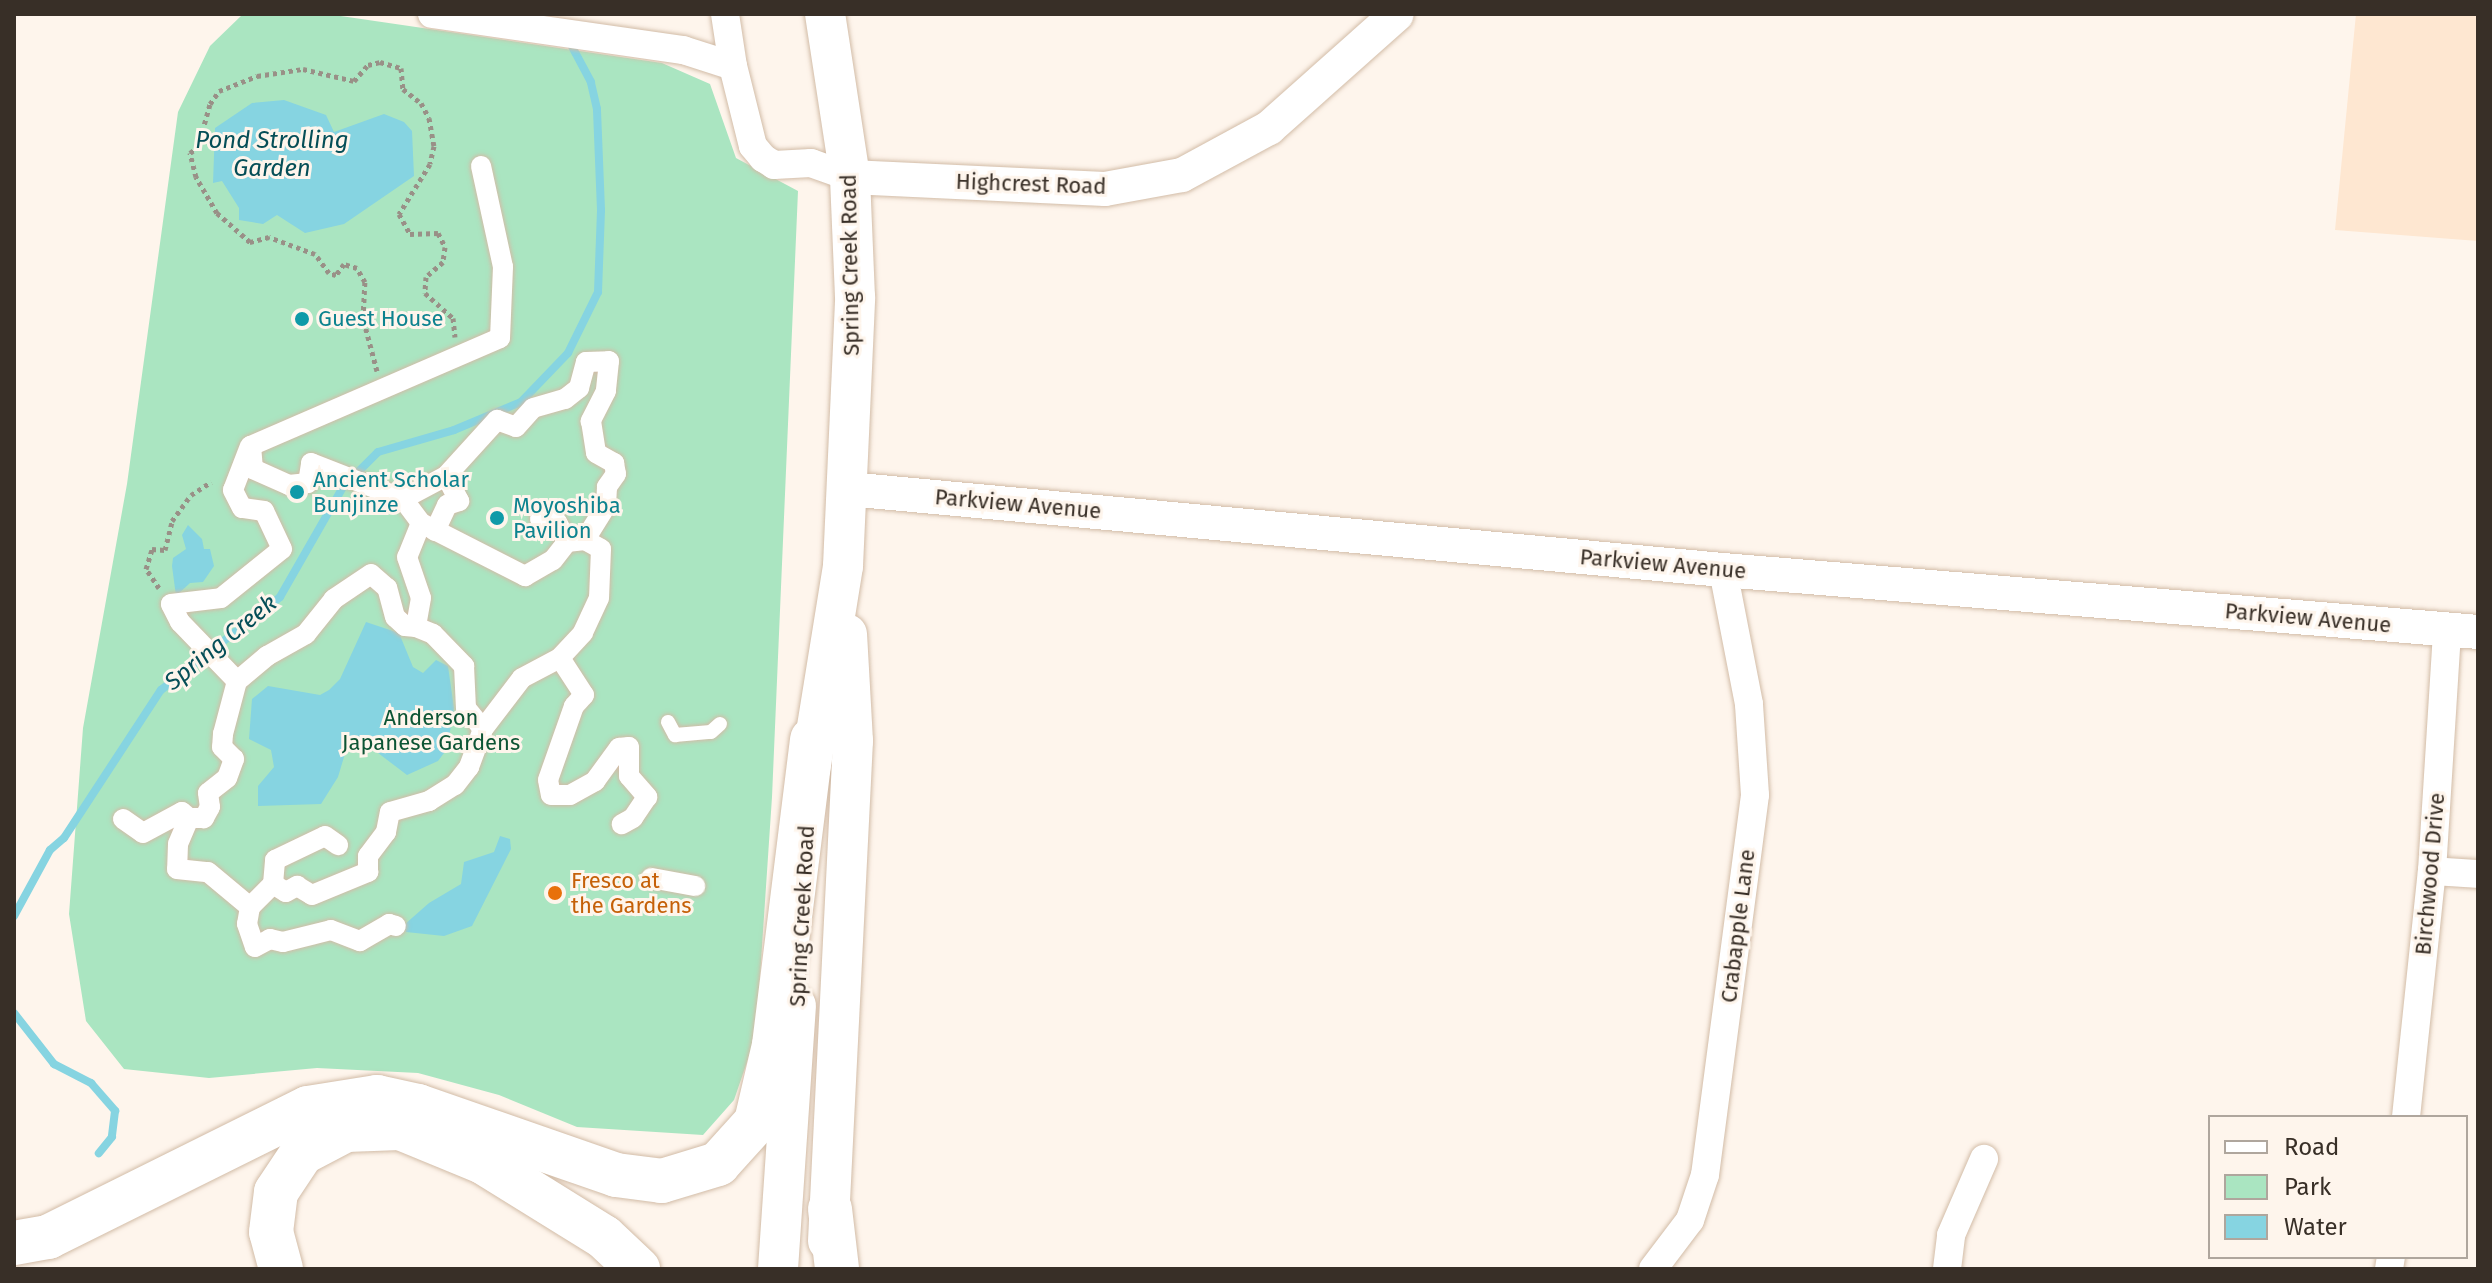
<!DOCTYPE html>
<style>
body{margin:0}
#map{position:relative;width:2492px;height:1283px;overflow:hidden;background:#fef5ec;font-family:"Fira Sans",sans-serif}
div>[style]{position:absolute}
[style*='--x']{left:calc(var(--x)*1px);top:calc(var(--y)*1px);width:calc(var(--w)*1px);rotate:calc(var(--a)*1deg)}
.built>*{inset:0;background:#fee7d1}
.green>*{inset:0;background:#aae5c1}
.water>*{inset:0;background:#86d4e1}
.stream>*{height:8px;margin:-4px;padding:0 4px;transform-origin:4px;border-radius:4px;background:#86d4e1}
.path>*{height:5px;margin-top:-2.5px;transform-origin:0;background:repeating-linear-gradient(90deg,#999087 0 4px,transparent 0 8px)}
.roads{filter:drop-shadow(0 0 2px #d2bca7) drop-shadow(0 0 2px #d2bca7)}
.service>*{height:14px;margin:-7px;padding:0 7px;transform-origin:7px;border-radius:7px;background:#fff}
.pedestrian>*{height:20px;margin:-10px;padding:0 10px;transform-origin:10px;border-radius:10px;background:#fff}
.minor>*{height:28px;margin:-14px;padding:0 14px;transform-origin:14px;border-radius:14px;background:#fff}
.tertiary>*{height:34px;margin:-17px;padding:0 17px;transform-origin:17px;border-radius:17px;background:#fff}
.secondary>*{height:40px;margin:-20px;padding:0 20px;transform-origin:20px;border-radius:20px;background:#fff}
.primary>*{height:44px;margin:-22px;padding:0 22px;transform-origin:22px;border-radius:22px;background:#fff}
.dots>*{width:22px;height:22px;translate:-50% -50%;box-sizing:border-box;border:4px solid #fef5ec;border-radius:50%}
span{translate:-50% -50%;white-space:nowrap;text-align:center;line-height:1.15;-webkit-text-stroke:6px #fef5ec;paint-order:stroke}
.street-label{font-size:22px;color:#382f27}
.culture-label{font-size:22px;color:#0d838f}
.left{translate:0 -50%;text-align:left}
.park-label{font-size:22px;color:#0c5434}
.food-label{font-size:22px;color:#c56008}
.water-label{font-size:24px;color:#054e57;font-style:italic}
.frame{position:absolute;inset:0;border:16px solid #382f27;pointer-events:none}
.legend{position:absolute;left:2208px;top:1115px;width:260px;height:144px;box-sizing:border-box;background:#fef5ec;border:2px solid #afa69d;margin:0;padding:10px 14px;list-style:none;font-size:24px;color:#382f27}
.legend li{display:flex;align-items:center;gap:16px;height:40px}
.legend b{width:40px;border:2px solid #afa69d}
</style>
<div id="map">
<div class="built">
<i style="clip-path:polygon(2356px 14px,2478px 14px,2478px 241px,2335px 230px)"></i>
</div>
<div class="green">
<i style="clip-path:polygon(243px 14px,327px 14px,662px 63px,710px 84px,736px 158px,798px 191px,772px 797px,756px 1036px,734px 1100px,703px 1135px,577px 1127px,499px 1095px,418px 1073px,317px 1068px,209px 1078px,124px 1069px,86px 1021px,69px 914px,83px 728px,127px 484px,178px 112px,210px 46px)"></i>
</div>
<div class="water">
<i style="clip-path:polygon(284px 100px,326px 115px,334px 132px,384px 114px,404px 122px,412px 131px,414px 176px,344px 224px,305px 233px,277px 215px,263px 224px,239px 220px,239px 208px,222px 181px,213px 183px,215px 128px,252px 103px)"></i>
<i style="clip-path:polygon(188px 525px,202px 539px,204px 549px,210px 549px,214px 566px,203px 582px,190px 583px,176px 596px,172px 566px,173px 558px,186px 549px,182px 535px)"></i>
<i style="clip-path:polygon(366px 622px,399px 633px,413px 667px,423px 673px,436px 660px,448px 666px,454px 708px,447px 749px,438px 761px,407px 775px,361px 740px,347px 747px,338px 777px,321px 804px,258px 806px,258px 786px,274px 767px,271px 750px,249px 739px,252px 699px,268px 686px,320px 695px,329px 690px,340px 679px)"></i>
<i style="clip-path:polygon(500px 836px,510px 839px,511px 849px,472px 926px,444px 936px,406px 932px,404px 925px,429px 903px,461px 884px,464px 862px,494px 852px)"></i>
</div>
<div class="stream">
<i style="--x:14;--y:916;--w:75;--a:-61.4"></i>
<i style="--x:50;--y:850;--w:18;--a:-41"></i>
<i style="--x:64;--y:838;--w:177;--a:-56.8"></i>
<i style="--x:161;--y:690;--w:151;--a:-38"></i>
<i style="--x:280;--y:597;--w:127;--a:-60.2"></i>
<i style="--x:343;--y:487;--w:49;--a:-45"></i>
<i style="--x:378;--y:452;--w:79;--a:-16.1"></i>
<i style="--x:454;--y:430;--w:73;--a:-22.7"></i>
<i style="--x:521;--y:402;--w:68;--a:-46.2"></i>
<i style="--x:568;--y:353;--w:68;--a:-63.8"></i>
<i style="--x:598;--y:292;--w:82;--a:-87.9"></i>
<i style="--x:601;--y:210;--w:101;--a:-92.3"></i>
<i style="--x:597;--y:109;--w:28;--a:-103"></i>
<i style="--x:591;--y:82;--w:49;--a:-118.1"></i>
<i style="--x:14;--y:1013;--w:65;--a:51.9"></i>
<i style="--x:54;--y:1064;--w:42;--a:27.2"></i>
<i style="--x:91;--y:1083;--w:37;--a:49"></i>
<i style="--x:115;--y:1111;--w:26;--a:97"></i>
<i style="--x:112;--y:1137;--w:21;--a:129"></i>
</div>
<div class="path">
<i style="--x:377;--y:371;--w:55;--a:-104.8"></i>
<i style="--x:363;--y:318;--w:36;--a:-87"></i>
<i style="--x:365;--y:282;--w:16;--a:-120"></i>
<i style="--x:357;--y:268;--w:14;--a:-163"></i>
<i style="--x:344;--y:264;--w:14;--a:126"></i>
<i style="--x:336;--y:275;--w:7;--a:-164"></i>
<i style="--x:329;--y:273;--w:24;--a:-126"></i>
<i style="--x:315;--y:254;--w:49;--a:-159.7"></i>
<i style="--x:269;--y:237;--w:20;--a:165"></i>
<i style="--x:250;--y:242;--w:44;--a:-138.7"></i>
<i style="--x:217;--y:213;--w:42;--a:-120.3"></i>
<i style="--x:196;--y:177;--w:25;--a:-104"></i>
<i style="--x:190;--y:153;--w:10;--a:-37"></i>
<i style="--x:198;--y:147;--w:45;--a:-74.4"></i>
<i style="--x:210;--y:104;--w:16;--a:-55"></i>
<i style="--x:219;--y:91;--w:41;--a:-21.5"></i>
<i style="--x:257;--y:76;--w:47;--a:-8.7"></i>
<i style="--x:303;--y:69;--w:52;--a:13.2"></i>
<i style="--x:354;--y:81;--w:21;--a:-49"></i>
<i style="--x:368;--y:65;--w:12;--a:-14"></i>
<i style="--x:380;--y:62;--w:22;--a:16"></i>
<i style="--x:401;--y:68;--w:21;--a:85"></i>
<i style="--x:403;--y:89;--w:23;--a:38"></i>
<i style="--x:421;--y:103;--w:17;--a:62"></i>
<i style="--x:429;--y:118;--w:28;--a:80"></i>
<i style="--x:434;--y:146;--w:18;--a:103"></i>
<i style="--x:430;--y:164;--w:59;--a:121.8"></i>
<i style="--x:399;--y:214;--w:23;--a:61"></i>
<i style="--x:410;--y:234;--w:28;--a:-2"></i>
<i style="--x:438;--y:233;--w:16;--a:63"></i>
<i style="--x:445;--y:247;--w:15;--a:98"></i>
<i style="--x:443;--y:262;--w:23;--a:139"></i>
<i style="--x:426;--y:277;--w:16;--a:94"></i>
<i style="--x:425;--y:293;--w:38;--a:42"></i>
<i style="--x:453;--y:318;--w:19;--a:84"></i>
<i style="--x:159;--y:588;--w:23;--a:-124"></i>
<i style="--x:146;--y:569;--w:21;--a:-73"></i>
<i style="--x:152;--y:549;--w:13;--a:4"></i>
<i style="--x:165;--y:550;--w:30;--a:-76"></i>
<i style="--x:172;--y:521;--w:32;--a:-54"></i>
<i style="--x:191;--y:495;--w:24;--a:-33"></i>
</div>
<div class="roads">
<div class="service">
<i style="--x:668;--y:722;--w:15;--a:62"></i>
<i style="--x:675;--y:735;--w:36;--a:-5"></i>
<i style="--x:711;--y:732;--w:12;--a:-42"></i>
</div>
<div class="pedestrian">
<i style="--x:481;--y:166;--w:103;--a:77.7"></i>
<i style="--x:503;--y:267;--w:71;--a:92.4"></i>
<i style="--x:500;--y:338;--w:271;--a:156.6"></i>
<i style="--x:251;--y:446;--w:23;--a:85"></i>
<i style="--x:253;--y:469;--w:39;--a:24"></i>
<i style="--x:289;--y:485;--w:19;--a:-6"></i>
<i style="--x:308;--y:483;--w:20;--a:-81"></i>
<i style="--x:311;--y:463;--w:99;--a:21.4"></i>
<i style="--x:403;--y:499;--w:30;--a:53"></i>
<i style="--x:421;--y:523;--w:37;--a:112"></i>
<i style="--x:407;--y:557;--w:43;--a:71.1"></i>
<i style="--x:421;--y:598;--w:29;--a:100"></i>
<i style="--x:416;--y:627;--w:18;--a:22"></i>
<i style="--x:433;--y:634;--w:45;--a:45.9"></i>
<i style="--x:464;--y:666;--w:42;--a:87.3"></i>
<i style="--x:466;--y:708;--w:27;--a:51"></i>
<i style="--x:483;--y:729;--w:64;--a:-52.6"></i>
<i style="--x:522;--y:678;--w:43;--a:-27.8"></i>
<i style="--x:403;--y:499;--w:49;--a:-28.1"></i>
<i style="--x:446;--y:476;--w:76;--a:-47.7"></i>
<i style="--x:497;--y:420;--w:20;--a:20"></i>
<i style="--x:516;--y:427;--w:25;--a:-48"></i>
<i style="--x:533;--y:408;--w:33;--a:-16"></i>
<i style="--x:565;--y:399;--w:18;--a:-38"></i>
<i style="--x:579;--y:388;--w:27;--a:-75"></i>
<i style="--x:586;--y:362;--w:23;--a:-2"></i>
<i style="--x:609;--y:361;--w:30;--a:96"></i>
<i style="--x:606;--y:391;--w:34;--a:117"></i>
<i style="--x:591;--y:421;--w:32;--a:81"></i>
<i style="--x:596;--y:453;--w:21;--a:29"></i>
<i style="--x:614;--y:463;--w:11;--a:80"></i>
<i style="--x:616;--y:474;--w:16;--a:125"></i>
<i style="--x:607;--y:487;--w:19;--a:93"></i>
<i style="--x:606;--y:506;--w:40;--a:122"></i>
<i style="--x:585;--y:540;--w:18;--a:29"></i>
<i style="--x:601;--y:549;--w:49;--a:92.3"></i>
<i style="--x:599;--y:598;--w:38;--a:115"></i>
<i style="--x:583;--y:633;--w:34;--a:133"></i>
<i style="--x:560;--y:658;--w:44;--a:57"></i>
<i style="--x:584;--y:695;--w:15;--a:132"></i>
<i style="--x:574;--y:706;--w:78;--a:109.4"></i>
<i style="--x:548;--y:780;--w:15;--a:79"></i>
<i style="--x:551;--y:795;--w:19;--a:0"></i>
<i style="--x:570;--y:795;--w:29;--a:-29"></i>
<i style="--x:595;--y:781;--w:41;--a:-54"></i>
<i style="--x:619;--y:748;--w:10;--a:-6"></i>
<i style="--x:629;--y:747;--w:29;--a:90"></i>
<i style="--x:629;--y:776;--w:28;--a:49"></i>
<i style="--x:647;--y:797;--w:25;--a:124"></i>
<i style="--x:633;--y:818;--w:13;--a:151"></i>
<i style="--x:540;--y:519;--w:17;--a:10"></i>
<i style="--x:557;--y:522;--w:22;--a:63"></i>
<i style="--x:421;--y:523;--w:117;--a:27"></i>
<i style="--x:525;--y:576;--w:32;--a:-30"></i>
<i style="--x:553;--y:560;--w:23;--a:-52"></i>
<i style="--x:567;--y:542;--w:18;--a:-6"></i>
<i style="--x:435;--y:531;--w:29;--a:-65"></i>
<i style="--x:447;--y:505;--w:13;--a:-18"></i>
<i style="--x:459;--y:501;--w:28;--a:-117"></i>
<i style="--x:416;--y:627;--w:11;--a:-175"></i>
<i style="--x:405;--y:626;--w:13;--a:-138"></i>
<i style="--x:395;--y:617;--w:30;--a:-105"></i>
<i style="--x:387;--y:588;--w:21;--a:-139"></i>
<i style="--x:371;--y:574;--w:45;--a:146"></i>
<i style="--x:334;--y:599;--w:45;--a:128.7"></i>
<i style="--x:306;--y:634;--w:45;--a:150.6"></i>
<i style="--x:267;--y:656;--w:39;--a:140"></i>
<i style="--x:237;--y:681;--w:55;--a:104.8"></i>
<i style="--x:223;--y:734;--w:13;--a:94"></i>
<i style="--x:222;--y:747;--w:17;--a:45"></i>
<i style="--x:234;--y:759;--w:20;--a:110"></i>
<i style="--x:227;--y:778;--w:24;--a:142"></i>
<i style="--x:208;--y:793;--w:14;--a:82"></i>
<i style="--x:210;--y:807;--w:13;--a:119"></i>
<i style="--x:204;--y:818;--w:15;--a:180"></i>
<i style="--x:189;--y:818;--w:28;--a:113"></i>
<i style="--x:178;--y:844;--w:25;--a:92"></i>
<i style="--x:177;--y:869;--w:31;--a:6"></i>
<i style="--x:208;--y:872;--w:55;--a:39.8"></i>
<i style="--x:250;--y:907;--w:33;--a:-45"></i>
<i style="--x:273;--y:884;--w:15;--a:32"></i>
<i style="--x:286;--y:892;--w:13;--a:-29"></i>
<i style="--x:297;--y:886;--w:17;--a:31"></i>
<i style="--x:312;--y:895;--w:61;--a:-22.3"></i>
<i style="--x:368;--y:872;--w:16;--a:-90"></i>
<i style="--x:368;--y:856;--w:30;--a:-53"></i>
<i style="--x:386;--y:832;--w:20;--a:-79"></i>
<i style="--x:390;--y:812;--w:41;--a:-15.8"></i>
<i style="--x:429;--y:801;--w:31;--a:-32"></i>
<i style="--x:455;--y:785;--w:23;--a:-52"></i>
<i style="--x:469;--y:767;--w:40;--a:-69.8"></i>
<i style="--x:237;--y:681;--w:82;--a:-134"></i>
<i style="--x:180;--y:622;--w:20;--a:-117"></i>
<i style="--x:171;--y:604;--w:50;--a:-6.8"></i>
<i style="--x:221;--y:598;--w:78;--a:-38.8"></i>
<i style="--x:282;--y:549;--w:42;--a:-115.3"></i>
<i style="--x:264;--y:511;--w:22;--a:-172"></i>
<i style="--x:242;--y:508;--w:20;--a:-117"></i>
<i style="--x:233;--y:490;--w:47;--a:-68.9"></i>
<i style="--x:123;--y:819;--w:24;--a:35"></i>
<i style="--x:143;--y:833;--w:44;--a:-28.3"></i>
<i style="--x:182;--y:812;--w:9;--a:41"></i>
<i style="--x:651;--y:878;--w:45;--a:10.3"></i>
<i style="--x:273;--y:884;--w:24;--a:-85"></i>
<i style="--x:275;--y:860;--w:55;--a:-25.6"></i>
<i style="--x:325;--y:836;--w:16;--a:35"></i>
<i style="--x:250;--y:907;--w:17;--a:100"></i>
<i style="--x:247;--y:924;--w:24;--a:71"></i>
<i style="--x:255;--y:947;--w:17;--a:-28"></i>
<i style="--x:270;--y:939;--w:13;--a:13"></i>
<i style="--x:283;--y:942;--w:49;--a:-14"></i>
<i style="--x:331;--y:930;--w:31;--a:21"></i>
<i style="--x:360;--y:941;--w:34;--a:-30"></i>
<i style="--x:389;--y:924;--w:7;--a:16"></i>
</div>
<div class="minor">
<i style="--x:432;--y:14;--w:254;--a:8.2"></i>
<i style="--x:683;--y:50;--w:52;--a:17.7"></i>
<i style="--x:733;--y:66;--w:82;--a:76"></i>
<i style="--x:753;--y:146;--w:16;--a:50"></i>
<i style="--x:763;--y:158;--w:13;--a:32"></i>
<i style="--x:774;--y:165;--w:37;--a:-3"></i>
<i style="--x:811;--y:163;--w:41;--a:19.7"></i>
<i style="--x:725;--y:14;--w:53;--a:81.3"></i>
<i style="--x:2432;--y:871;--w:46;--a:3.7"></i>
<i style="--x:2406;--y:1117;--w:247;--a:-84"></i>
<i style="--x:2432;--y:871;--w:241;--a:-86.4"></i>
<i style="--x:1653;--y:1269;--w:61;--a:-52.9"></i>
<i style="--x:1690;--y:1220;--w:47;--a:-71.6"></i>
<i style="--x:1705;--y:1175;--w:383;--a:-82.5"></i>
<i style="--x:1755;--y:795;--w:91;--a:-93.8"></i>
<i style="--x:1749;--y:704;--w:136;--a:-101"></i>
<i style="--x:1947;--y:1269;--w:34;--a:-83"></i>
<i style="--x:1951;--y:1235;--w:83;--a:-66.5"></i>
<i style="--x:2389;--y:1269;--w:12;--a:-81"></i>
</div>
<div class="tertiary">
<i style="--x:850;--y:177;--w:255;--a:2.7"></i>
<i style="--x:1105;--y:189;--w:78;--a:-10.3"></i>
<i style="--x:1182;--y:175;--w:99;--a:-28.4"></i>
<i style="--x:1269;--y:128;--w:171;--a:-41.7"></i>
<i style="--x:848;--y:489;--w:879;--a:5.29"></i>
<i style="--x:1723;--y:570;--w:758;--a:4.69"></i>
</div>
<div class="secondary">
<i style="--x:810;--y:770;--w:207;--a:-80.8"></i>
<i style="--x:843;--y:566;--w:269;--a:-87.4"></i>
<i style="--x:855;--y:297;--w:120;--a:-92.4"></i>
<i style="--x:850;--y:177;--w:165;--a:-98.7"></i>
<i style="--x:828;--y:1241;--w:501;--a:-87.14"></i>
<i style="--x:853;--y:741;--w:107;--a:-93.2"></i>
<i style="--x:778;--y:1269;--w:264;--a:-86.1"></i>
</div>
<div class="primary">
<i style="--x:830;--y:1209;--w:60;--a:83.3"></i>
<i style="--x:14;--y:1243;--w:35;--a:-10"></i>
<i style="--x:48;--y:1237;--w:290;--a:-26.4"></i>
<i style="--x:308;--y:1108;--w:70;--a:-9.1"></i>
<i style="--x:377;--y:1097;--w:42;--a:12.4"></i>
<i style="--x:418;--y:1106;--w:210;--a:19.2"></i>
<i style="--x:616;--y:1175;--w:46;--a:7.4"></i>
<i style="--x:662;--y:1181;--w:59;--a:-16.9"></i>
<i style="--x:718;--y:1164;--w:57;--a:-47.9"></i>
<i style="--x:756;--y:1122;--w:79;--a:-76.8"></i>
<i style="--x:774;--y:1045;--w:308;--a:-82.9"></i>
<i style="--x:281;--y:1269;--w:38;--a:-105"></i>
<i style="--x:271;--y:1232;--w:40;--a:-82.9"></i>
<i style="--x:276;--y:1192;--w:47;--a:-56.3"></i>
<i style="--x:302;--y:1153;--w:50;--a:-27.6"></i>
<i style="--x:346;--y:1130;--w:54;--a:-2.1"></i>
<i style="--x:400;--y:1128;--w:90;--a:22.3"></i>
<i style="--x:483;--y:1162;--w:142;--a:31.8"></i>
<i style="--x:604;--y:1237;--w:47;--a:43.3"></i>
</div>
</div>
<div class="dots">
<i style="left:302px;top:319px;background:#0f9aa8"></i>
<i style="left:297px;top:492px;background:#0f9aa8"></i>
<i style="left:497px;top:518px;background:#0f9aa8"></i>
<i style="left:555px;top:893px;background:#e8710a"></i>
</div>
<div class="street-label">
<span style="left:1031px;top:184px;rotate:2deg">Highcrest Road</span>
<span style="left:850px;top:265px;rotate:-91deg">Spring Creek Road</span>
<span style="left:1018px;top:504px;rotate:5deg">Parkview Avenue</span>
<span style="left:1663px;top:564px;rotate:5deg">Parkview Avenue</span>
<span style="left:2308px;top:618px;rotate:5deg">Parkview Avenue</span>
<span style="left:2430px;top:874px;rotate:-85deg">Birchwood Drive</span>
<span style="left:802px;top:916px;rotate:-87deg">Spring Creek Road</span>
<span style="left:1738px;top:926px;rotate:-83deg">Crabapple Lane</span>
</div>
<div class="culture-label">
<span class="left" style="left:318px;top:319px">Guest House</span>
<span class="left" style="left:313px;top:492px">Ancient Scholar<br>Bunjinze</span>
<span class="left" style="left:513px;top:518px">Moyoshiba<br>Pavilion</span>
</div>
<div class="park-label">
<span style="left:431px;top:730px">Anderson<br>Japanese Gardens</span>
</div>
<div class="food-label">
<span class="left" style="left:571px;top:893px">Fresco at<br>the Gardens</span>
</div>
<div class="water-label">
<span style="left:272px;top:155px">Pond Strolling<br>Garden</span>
<span style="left:221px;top:643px;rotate:-39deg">Spring Creek</span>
</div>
<div class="frame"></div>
<ul class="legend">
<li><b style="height:10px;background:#fff"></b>Road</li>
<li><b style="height:22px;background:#aae5c1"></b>Park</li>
<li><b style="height:22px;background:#86d4e1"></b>Water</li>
</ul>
</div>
